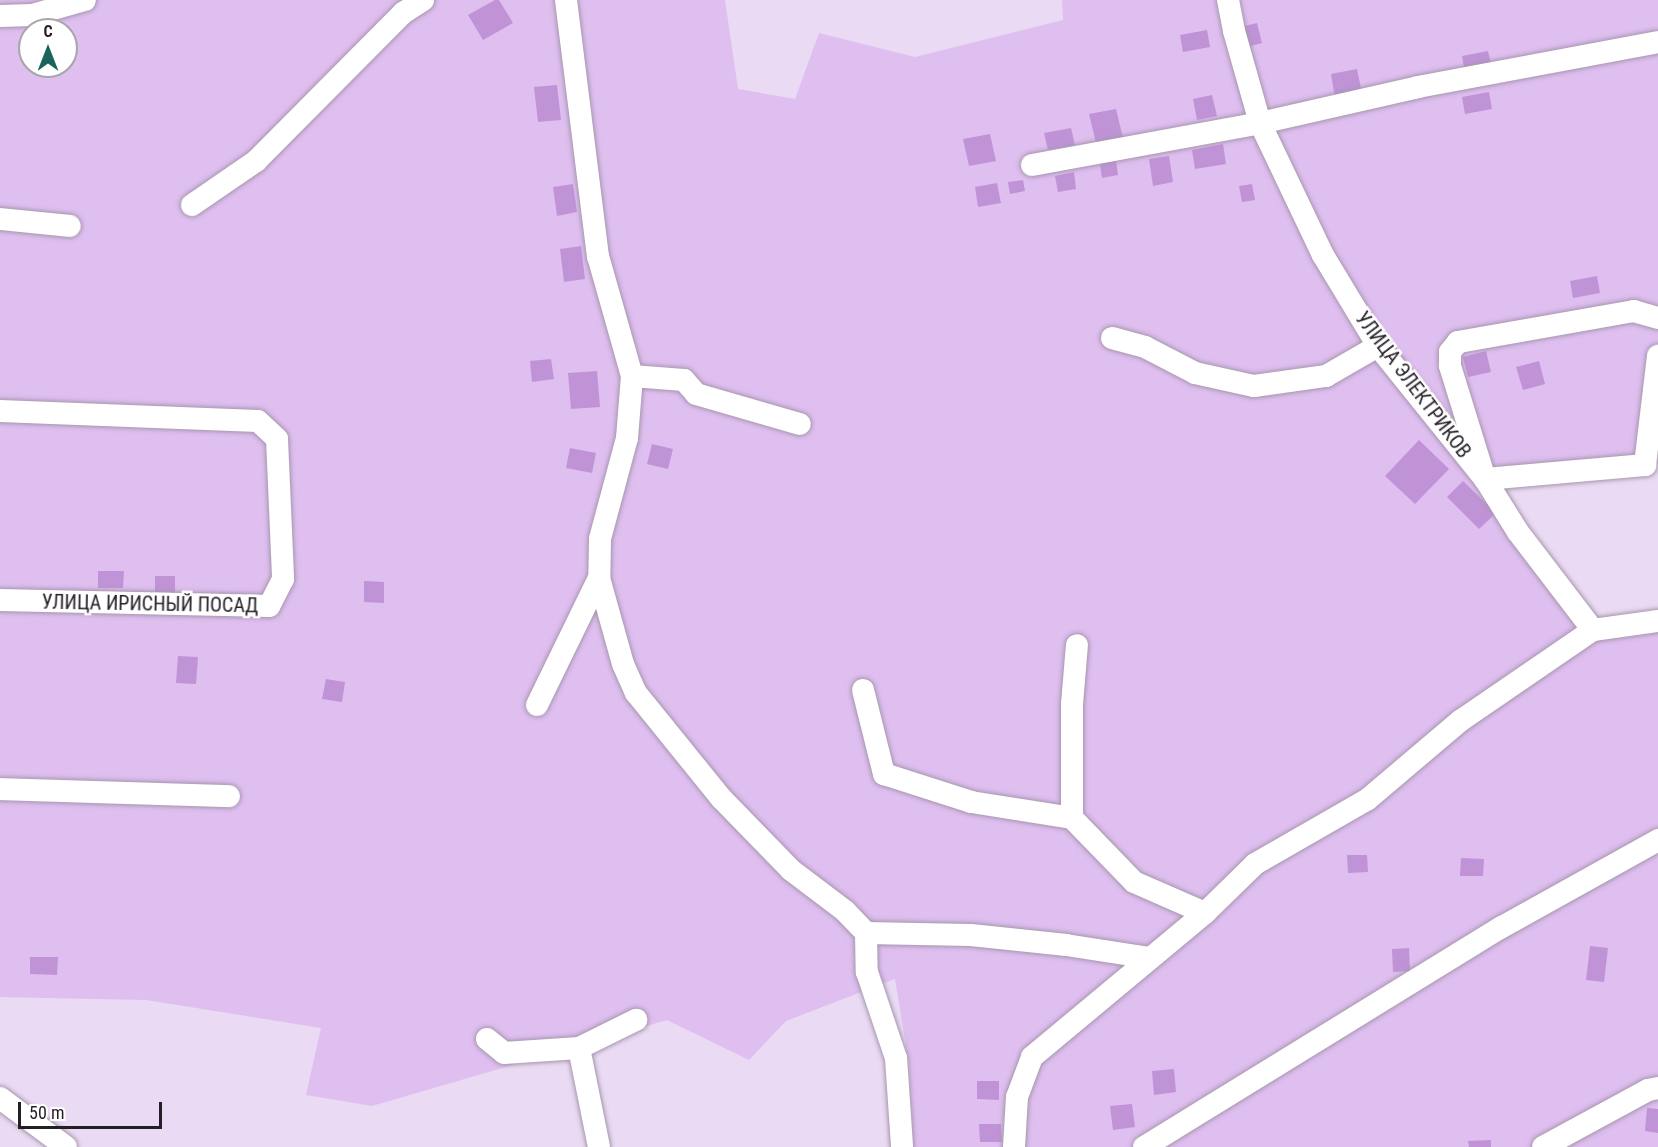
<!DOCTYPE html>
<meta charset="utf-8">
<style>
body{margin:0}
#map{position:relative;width:1658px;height:1147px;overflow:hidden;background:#eadaf3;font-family:"Roboto Condensed",sans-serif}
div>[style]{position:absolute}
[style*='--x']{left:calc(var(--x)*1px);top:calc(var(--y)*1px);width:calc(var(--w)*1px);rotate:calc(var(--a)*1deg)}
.green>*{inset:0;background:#dfbef0}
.building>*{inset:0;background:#c093d7}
.roads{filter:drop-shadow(0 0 2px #a697ae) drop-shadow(0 0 2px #a697ae)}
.minor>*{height:22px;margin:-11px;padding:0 11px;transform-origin:11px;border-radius:11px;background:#fff}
span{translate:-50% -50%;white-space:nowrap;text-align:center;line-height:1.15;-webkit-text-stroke:5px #fff;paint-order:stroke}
.street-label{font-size:20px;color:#241e27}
.north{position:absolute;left:18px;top:18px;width:60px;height:60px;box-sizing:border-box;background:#fff;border:2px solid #a7a5a9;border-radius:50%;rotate:0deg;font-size:16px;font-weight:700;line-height:24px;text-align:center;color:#241e27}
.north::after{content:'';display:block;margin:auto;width:21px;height:27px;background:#1a645b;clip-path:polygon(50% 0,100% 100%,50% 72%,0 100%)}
.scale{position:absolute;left:18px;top:1102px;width:144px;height:27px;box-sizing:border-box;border:3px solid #241e27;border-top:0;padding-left:8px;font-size:18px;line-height:21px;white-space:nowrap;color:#241e27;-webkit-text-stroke:4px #fff;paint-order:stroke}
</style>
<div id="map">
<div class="green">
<i style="clip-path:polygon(evenodd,0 0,725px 0,738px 89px,795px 99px,819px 33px,915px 57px,1063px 20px,1062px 0,1658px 0,1658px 356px,1645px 465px,1486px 479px,1593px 630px,1658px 621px,1658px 1147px,913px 1147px,909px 1064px,895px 979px,786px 1021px,749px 1060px,667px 1020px,372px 1106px,306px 1095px,321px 1028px,146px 1000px,0 997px,0 0,30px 30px,66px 30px,66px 66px,30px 66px,30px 30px)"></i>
</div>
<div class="building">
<i style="clip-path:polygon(495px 0,499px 0,513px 23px,483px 40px,468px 15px)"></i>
<i style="clip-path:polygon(1257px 23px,1262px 43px,1247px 47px,1241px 27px)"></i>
<i style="clip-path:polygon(1207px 30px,1210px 47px,1183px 52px,1180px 35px)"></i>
<i style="clip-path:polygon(1488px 51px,1492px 68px,1465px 73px,1462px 56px)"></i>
<i style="clip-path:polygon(1357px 69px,1362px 93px,1335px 98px,1331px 74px)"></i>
<i style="clip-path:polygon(557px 85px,561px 120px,538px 122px,534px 87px)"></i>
<i style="clip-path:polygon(1489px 92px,1492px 109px,1465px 114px,1462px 97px)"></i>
<i style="clip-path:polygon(1212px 95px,1217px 116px,1197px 120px,1193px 99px)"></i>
<i style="clip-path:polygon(1116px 109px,1123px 138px,1096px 143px,1089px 114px)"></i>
<i style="clip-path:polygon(1071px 128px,1075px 145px,1048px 150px,1044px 133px)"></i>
<i style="clip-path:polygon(990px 134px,996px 161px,969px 166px,963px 139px)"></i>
<i style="clip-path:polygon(1223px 144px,1226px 164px,1195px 169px,1192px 150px)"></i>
<i style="clip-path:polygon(1169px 156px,1173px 182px,1153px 186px,1149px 159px)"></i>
<i style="clip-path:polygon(1116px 161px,1118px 175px,1102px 178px,1100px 164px)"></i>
<i style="clip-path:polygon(1074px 172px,1076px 189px,1058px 192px,1055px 176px)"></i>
<i style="clip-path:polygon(1023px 180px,1025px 191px,1010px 194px,1008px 182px)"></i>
<i style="clip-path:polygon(997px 183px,1001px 203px,978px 207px,975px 187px)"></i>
<i style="clip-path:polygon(573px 184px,577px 212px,557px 216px,553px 187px)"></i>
<i style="clip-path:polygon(1252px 184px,1255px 200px,1242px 202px,1239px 186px)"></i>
<i style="clip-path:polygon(581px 246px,585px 279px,564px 282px,560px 249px)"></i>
<i style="clip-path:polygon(1597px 276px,1600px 293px,1573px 298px,1570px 281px)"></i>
<i style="clip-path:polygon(1486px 351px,1491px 372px,1468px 377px,1463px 357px)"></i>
<i style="clip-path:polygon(551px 359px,554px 379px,532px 382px,530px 361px)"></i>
<i style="clip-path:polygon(1539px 361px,1545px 384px,1523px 390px,1516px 367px)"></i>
<i style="clip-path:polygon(597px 371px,600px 407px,571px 409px,568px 373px)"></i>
<i style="clip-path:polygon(1419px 440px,1449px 469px,1415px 504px,1385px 476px)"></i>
<i style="clip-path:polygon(652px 444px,673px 449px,668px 469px,647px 464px)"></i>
<i style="clip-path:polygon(570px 448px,596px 453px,592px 473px,566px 468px)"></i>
<i style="clip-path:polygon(1463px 481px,1496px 513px,1479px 529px,1447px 497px)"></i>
<i style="clip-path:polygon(98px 571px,124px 571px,123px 588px,98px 588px)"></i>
<i style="clip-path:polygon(155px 576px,175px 576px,175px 593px,155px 592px)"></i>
<i style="clip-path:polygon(364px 581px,384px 582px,384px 603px,364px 602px)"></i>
<i style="clip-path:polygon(178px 656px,198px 657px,196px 684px,176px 683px)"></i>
<i style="clip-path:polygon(326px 679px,345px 682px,342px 702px,322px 699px)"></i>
<i style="clip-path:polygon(1347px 855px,1367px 855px,1368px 872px,1348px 873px)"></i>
<i style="clip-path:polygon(1461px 858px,1484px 859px,1483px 876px,1460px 876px)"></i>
<i style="clip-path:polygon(1590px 946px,1608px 948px,1604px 982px,1586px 980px)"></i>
<i style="clip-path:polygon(1409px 948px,1410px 971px,1393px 972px,1392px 949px)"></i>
<i style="clip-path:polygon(30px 957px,58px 957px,57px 975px,30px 974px)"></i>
<i style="clip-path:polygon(1174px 1069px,1176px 1092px,1154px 1095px,1152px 1071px)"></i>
<i style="clip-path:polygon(977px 1081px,999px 1081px,999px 1100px,977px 1099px)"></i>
<i style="clip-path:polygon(1132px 1104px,1135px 1127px,1113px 1130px,1110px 1106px)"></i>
<i style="clip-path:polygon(1647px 1108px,1658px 1109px,1658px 1133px,1645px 1131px)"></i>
<i style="clip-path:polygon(979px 1124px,1001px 1124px,1002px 1142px,980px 1142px)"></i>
<i style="clip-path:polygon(1491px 1140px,1491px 1147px,1469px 1147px,1468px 1141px)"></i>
</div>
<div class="roads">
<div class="minor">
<i style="--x:566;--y:0;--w:258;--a:82.9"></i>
<i style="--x:598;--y:256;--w:125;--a:74.2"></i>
<i style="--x:632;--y:376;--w:62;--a:94.6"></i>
<i style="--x:627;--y:438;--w:105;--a:105"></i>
<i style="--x:600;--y:539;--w:39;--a:91"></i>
<i style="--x:599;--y:578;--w:89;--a:74.4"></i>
<i style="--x:623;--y:664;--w:32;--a:66"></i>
<i style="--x:636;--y:693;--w:135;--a:51"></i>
<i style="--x:721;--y:798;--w:100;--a:45.8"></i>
<i style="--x:791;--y:870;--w:68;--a:37.2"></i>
<i style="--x:845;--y:911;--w:30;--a:46"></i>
<i style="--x:866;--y:933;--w:39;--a:89"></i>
<i style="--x:867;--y:972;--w:91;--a:71.4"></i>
<i style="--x:896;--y:1058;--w:89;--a:86.1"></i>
<i style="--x:1228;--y:0;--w:32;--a:79"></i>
<i style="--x:1234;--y:31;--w:96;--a:74.2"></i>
<i style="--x:1260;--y:123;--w:146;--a:64.5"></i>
<i style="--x:1323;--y:255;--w:106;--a:58.9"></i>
<i style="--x:1378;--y:346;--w:171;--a:51.2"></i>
<i style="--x:1485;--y:479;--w:62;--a:58.1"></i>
<i style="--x:1518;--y:532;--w:123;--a:52.6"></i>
<i style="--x:0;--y:16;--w:32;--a:-2"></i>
<i style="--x:32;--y:15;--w:55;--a:-15.8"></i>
<i style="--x:1032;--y:165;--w:232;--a:-10.4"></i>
<i style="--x:1260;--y:123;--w:162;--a:-12.8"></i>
<i style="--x:1418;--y:87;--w:244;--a:-10.6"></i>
<i style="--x:192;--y:205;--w:78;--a:-34.5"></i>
<i style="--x:256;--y:161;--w:209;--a:-45.2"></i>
<i style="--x:403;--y:13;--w:24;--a:-33"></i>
<i style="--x:0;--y:219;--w:70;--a:5.7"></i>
<i style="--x:1658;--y:318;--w:25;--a:-164"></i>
<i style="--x:1634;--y:311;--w:179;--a:170"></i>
<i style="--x:1458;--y:342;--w:13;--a:129"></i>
<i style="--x:1450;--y:352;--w:14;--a:90"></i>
<i style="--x:1450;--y:366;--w:118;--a:72.8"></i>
<i style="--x:1485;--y:479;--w:161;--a:-5"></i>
<i style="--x:1645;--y:465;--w:110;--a:-83.2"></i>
<i style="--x:1112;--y:338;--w:34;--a:15"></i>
<i style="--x:1145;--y:347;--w:56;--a:27.5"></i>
<i style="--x:1195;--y:373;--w:60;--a:12.4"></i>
<i style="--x:1254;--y:386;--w:73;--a:-7.9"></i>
<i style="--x:1326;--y:376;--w:60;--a:-30"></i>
<i style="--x:632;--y:376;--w:52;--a:4.4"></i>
<i style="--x:684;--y:380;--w:18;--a:49"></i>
<i style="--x:696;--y:394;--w:108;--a:16.1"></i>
<i style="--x:0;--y:411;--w:258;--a:2.2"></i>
<i style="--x:258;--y:421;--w:26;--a:43"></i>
<i style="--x:277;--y:439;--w:140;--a:87.5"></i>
<i style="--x:283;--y:579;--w:30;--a:117"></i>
<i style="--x:269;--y:606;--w:269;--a:-178.7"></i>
<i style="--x:863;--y:690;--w:87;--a:76"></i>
<i style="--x:884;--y:774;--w:91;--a:17.8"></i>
<i style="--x:971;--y:802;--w:102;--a:9"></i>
<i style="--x:1072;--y:818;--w:89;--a:45.9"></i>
<i style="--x:1134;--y:882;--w:77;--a:23.6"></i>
<i style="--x:537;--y:705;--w:141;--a:-64"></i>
<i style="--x:0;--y:789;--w:229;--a:1.8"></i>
<i style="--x:1072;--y:818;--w:114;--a:-90"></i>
<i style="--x:1072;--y:704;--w:59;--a:-85.2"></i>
<i style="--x:866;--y:933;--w:105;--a:1.1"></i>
<i style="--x:971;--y:935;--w:96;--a:6"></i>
<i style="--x:1066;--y:945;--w:85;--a:8.8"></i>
<i style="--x:487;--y:1039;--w:22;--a:39"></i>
<i style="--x:504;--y:1053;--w:75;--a:-3.8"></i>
<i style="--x:0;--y:1098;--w:82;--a:36.6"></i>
<i style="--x:599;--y:1147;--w:101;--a:-101.4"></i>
<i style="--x:579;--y:1048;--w:64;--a:-26.2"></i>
<i style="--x:1014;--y:1147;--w:50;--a:-86.6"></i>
<i style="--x:1017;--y:1097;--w:43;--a:-69.4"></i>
<i style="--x:1032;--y:1057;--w:225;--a:-39.8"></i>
<i style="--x:1205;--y:913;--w:70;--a:-44.4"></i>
<i style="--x:1255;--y:864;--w:130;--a:-29.9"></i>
<i style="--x:1368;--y:799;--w:121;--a:-40.3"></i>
<i style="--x:1460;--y:721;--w:161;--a:-34.4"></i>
<i style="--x:1593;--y:630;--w:66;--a:-7.9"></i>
<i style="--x:1144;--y:1147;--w:420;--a:-31.6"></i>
<i style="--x:1502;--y:927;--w:179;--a:-29.1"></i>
<i style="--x:1543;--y:1147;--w:119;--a:-28.5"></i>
<i style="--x:1648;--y:1090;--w:10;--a:-11"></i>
</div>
</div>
<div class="street-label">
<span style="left:1413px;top:385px;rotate:53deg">УЛИЦА ЭЛЕКТРИКОВ</span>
<span style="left:150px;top:604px;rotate:1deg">УЛИЦА ИРИСНЫЙ ПОСАД</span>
</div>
<div class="north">С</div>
<div class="scale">50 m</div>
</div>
